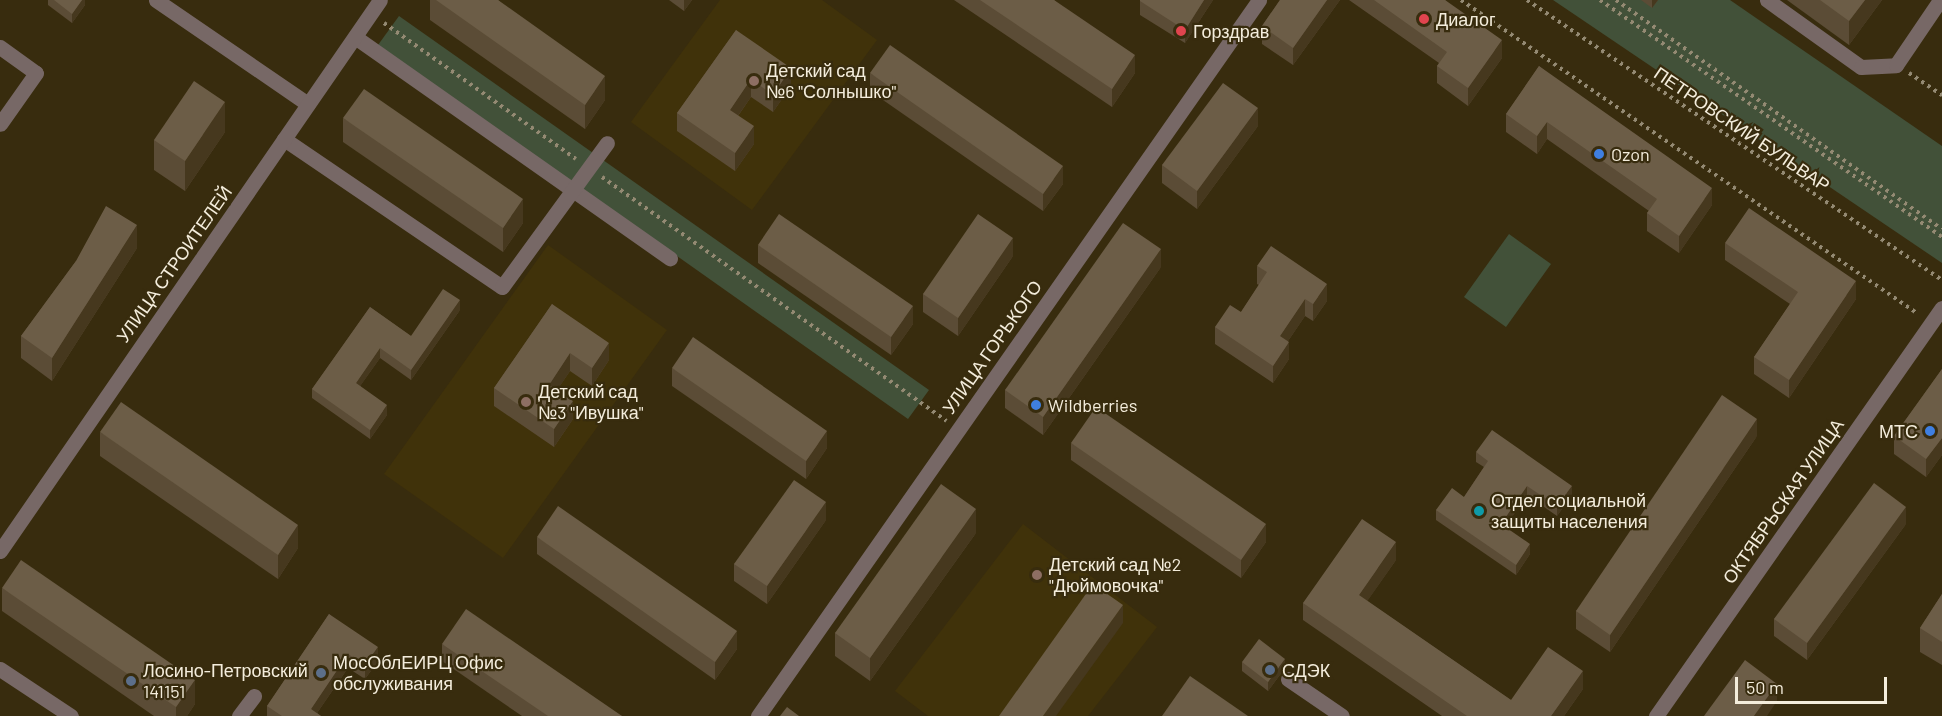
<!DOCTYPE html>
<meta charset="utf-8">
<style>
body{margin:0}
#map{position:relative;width:1942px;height:716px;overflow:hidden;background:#382c0e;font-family:Barlow,sans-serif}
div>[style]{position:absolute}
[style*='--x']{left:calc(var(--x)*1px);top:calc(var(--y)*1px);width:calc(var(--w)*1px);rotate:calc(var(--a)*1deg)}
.built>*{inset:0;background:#40320a}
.green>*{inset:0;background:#425139}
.path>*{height:4px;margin-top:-2px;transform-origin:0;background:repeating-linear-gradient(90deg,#948a73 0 3px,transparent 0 7.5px)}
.minor>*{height:15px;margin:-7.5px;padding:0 7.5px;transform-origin:7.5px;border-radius:7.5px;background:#776866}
.wall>*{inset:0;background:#5b4c36}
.shaded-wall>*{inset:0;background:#46381e}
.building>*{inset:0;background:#6c5d47}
.dots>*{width:16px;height:16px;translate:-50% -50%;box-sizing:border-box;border:3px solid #382c0e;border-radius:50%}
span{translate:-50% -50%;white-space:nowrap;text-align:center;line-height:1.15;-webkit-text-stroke:4.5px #382c0e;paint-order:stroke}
.poi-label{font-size:18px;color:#f4eddc}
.left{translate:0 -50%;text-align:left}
.right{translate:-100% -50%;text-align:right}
.street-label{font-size:18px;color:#f4eddc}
.scale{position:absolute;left:1735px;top:677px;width:152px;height:27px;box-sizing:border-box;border:3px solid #f4eddc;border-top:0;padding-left:8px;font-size:18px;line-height:21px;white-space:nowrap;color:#f4eddc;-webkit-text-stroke:4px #382c0e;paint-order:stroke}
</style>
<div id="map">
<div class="built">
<i style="clip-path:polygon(720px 0,822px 0,877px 40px,752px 210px,631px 122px)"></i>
<i style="clip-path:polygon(548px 245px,667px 330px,503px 558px,384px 474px)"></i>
<i style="clip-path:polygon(1023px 524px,1157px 627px,1088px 716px,928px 716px,895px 691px)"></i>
</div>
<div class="green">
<i style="clip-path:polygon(1553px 0,1730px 0,1942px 146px,1942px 263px)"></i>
<i style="clip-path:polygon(399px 16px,929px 390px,908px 419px,378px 45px)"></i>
<i style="clip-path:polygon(1509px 234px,1551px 264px,1506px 327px,1464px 297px)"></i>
</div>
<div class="path">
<i style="--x:1461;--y:0;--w:554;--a:34.49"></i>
<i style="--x:1527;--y:0;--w:501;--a:34.01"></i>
<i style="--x:1600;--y:0;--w:416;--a:34.7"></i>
<i style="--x:1616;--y:0;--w:398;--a:35.1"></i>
<i style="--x:384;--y:23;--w:235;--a:35.3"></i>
<i style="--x:1909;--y:73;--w:40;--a:34"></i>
<i style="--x:602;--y:177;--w:422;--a:35.3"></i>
</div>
<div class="minor">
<i style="--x:156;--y:0;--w:184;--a:34.4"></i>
<i style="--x:1767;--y:0;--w:115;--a:35.5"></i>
<i style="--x:1861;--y:67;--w:35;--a:-3"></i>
<i style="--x:1896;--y:65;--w:78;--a:-55.9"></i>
<i style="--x:355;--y:37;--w:385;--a:35.1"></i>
<i style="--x:0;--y:47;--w:44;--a:35.8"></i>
<i style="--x:36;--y:73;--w:62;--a:125.2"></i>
<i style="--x:284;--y:139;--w:263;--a:34.2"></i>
<i style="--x:502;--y:287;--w:178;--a:-53.9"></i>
<i style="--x:0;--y:551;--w:669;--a:-55.41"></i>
<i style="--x:0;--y:669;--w:85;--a:33.5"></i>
<i style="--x:1288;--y:679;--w:65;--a:34.4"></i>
<i style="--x:239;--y:716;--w:25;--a:-53"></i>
<i style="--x:758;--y:716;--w:874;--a:-55.02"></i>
<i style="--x:1656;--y:716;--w:498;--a:-55"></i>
</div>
<div class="wall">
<i style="clip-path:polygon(48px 0,85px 0,85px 5px,72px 23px,48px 5px)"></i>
<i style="clip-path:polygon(430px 0,498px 0,605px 100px,585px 129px,430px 20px)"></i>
<i style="clip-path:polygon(669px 0,692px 0,684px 11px)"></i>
<i style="clip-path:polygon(954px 0,1054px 0,1135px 73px,1112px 107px)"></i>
<i style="clip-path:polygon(1140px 0,1213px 0,1185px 43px,1140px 15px)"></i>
<i style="clip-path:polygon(1280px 0,1340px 0,1293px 65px,1262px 44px,1262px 26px)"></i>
<i style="clip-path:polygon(1349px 0,1445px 0,1502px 58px,1468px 106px,1437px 83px,1437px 66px,1439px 63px)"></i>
<i style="clip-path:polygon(1641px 0,1658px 0,1652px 8px)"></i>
<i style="clip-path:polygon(1787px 0,1882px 0,1849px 45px)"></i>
<i style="clip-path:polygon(736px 30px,791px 86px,773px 112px,751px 97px,738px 116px,754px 144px,735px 171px,677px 131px,677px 113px)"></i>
<i style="clip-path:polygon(1539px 66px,1712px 205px,1679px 253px,1647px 231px,1647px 213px,1649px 211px,1547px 139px,1537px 154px,1506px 132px,1506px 114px)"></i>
<i style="clip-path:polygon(870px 73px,1063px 184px,1043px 211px,870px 91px)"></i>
<i style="clip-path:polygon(343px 118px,523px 223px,503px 252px,343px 142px)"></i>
<i style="clip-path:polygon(1258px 126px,1197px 209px,1162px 183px,1162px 165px)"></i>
<i style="clip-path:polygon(225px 132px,185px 191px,154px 170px,154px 140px)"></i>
<i style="clip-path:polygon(1725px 243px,1856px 299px,1789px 398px,1754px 374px,1754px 357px,1790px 304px,1725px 260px)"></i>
<i style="clip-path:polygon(758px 245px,913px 324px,891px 355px,758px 263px)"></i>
<i style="clip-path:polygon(137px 248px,52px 381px,21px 358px,21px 336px,76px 261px)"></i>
<i style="clip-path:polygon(1013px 256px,958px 336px,923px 312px,923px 294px)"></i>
<i style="clip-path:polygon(1257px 266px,1327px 301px,1313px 321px,1305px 316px,1288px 341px,1289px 359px,1273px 383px,1215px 344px,1215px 327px,1241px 312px,1259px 285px,1257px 284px)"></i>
<i style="clip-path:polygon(1161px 267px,1043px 435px,1005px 408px,1005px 390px)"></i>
<i style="clip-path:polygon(552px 304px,609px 360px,592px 386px,570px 371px,557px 390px,573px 419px,554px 447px,494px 406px,494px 388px)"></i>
<i style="clip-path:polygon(370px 307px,411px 336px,460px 310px,411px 380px,380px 358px,360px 386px,387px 415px,370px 439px,312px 398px,312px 389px)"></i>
<i style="clip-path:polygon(672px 368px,827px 448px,806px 479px,672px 386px)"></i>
<i style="clip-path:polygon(1942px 369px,1942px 455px,1926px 477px,1894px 454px,1894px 436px)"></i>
<i style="clip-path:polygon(100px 432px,298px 548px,278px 579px,100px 456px)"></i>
<i style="clip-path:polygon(1757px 436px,1610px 652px,1576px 629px,1576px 611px)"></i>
<i style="clip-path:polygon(1071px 443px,1266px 542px,1241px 578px,1071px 460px)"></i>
<i style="clip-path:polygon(1476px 452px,1572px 495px,1557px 516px,1527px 495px,1505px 527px,1530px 554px,1516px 575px,1436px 520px,1436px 510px,1464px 497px,1484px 467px,1476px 462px)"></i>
<i style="clip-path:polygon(826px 520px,767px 604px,734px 581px,734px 564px)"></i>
<i style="clip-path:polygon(1906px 524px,1807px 660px,1774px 636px,1774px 619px)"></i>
<i style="clip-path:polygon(976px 533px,870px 681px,835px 656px,835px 633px)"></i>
<i style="clip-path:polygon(537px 537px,737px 649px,715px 680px,537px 554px)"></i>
<i style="clip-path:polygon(1396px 560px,1367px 601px,1511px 700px,1583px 689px,1564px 716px,1442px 716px,1303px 620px,1303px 603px)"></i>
<i style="clip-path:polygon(2px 588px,195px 704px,187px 716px,154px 716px,2px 611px)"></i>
<i style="clip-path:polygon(1942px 594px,1942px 665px,1920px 652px,1920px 628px)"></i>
<i style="clip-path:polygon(329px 614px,378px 661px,365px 679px,348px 668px,317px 713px,321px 716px,267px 716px,267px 706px)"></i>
<i style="clip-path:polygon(442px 644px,622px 716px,522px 716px,442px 661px)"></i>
<i style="clip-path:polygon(1242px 662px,1285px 668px,1268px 691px,1242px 671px)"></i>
</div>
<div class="shaded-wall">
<i style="clip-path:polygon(82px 0,85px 0,85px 5px,72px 23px,72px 14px)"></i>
<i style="clip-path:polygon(684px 0,692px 0,684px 11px)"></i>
<i style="clip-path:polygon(1204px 0,1213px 0,1185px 43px,1185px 30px)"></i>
<i style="clip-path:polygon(1327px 0,1340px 0,1293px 65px,1293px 48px)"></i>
<i style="clip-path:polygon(1652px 0,1658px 0,1652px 8px)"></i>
<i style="clip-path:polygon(1865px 0,1882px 0,1849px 45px,1849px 21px)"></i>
<i style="clip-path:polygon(1502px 40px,1502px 58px,1468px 106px,1468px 88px)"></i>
<i style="clip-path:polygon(1135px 55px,1135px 73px,1112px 107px,1112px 89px)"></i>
<i style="clip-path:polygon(791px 68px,791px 86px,773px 112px,773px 95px)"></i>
<i style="clip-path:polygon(605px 76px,605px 100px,585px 129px,585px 105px)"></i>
<i style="clip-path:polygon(751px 79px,751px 97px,730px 127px,730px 110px)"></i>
<i style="clip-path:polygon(225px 102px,225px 132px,185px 191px,185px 161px)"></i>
<i style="clip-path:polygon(1258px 108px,1258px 126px,1197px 209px,1197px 191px)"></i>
<i style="clip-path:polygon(1547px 122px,1547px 139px,1537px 154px,1537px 136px)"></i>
<i style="clip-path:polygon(754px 126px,754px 144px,735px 171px,735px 153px)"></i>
<i style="clip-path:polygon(1063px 166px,1063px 184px,1043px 211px,1043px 194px)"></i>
<i style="clip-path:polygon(1712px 188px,1712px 205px,1679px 253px,1679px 236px)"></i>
<i style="clip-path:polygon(523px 199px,523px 223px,503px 252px,503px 228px)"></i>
<i style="clip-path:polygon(137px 225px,137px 248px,52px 381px,52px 358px)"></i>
<i style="clip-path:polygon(1013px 238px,1013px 256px,958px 336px,958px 318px)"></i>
<i style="clip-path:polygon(1161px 249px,1161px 267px,1043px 435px,1043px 417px)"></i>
<i style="clip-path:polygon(1856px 281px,1856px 299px,1789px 398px,1789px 380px)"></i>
<i style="clip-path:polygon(1327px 284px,1327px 301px,1313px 321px,1313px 304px)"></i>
<i style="clip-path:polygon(1305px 299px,1305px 316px,1280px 353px,1280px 336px)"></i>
<i style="clip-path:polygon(460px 300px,460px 310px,411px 380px,411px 370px)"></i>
<i style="clip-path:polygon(913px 306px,913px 324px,891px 355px,891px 337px)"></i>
<i style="clip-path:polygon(1289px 342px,1289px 359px,1273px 383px,1273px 366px)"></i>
<i style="clip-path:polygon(609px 343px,609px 360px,592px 386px,592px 368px)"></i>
<i style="clip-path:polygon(380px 348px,380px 358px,356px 392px,356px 383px)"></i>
<i style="clip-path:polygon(570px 353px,570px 371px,549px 402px,549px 385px)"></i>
<i style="clip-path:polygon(573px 401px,573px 419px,554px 447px,554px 429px)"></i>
<i style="clip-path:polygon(387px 405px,387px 415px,370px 439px,370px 430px)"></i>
<i style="clip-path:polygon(1757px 419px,1757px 436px,1610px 652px,1610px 635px)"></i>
<i style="clip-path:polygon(827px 431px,827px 448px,806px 479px,806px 461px)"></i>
<i style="clip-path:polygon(1942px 438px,1942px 455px,1926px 477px,1926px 459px)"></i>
<i style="clip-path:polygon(1527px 486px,1527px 495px,1501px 533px,1501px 524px)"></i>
<i style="clip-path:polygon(1572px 486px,1572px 495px,1557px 516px,1557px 506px)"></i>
<i style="clip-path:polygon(826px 502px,826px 520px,767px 604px,767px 586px)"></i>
<i style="clip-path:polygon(1906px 507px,1906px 524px,1807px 660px,1807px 643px)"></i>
<i style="clip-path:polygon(976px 509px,976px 533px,870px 681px,870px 658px)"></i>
<i style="clip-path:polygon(1266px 524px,1266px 542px,1241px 578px,1241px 560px)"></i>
<i style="clip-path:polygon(298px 525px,298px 548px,278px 579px,278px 555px)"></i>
<i style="clip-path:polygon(1396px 542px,1396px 560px,1359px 613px,1359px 595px)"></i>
<i style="clip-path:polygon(1530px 544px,1530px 554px,1516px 575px,1516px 565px)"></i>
<i style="clip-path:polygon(1123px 605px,1123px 623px,1056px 716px,1043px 716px)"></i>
<i style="clip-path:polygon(737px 631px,737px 649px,715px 680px,715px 662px)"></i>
<i style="clip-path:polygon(378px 647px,378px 661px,365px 679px,365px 665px)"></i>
<i style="clip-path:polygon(348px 654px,348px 668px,315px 716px,311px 709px)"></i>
<i style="clip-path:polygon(1285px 659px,1285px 668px,1268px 691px,1268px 682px)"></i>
<i style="clip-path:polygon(1583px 671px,1583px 689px,1564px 716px,1551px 716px)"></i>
<i style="clip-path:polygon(195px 680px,195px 704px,187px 716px,176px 716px,176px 707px)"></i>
<i style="clip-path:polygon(1777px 684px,1777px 701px,1767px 716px,1754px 716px)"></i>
</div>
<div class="building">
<i style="clip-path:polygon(54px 0,82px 0,72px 14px)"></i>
<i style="clip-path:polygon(436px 0,498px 0,605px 76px,585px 105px)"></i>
<i style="clip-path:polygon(980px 0,1054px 0,1135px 55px,1112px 89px)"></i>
<i style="clip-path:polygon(1140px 0,1204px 0,1185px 30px,1140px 1px)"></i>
<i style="clip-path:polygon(1280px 0,1327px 0,1293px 48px,1262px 26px)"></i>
<i style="clip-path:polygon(1374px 0,1445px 0,1502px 40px,1468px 88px,1437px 66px,1447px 52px)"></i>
<i style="clip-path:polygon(1820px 0,1865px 0,1849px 21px)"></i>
<i style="clip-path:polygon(736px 30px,791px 68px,773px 95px,751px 79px,730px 110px,754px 126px,735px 153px,677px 113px)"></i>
<i style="clip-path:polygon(890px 45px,1063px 166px,1043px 194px,870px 73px)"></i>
<i style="clip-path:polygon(1539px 66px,1712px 188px,1679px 236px,1647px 213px,1657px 199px,1547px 122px,1537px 136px,1506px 114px)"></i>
<i style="clip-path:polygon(194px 81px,225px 102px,185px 161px,154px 140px)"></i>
<i style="clip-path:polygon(1223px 83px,1258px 108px,1197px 191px,1162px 165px)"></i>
<i style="clip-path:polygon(364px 89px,523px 199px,503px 228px,343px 118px)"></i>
<i style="clip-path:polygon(106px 206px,137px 225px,52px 358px,21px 336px,76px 261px)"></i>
<i style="clip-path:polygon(1749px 208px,1856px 281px,1789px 380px,1754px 357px,1798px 292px,1725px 243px)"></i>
<i style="clip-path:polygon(779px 214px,913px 306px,891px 337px,758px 245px)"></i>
<i style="clip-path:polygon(978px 214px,1013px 238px,958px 318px,923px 294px)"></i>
<i style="clip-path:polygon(1123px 223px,1161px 249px,1043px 417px,1005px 390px)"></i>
<i style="clip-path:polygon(1271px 246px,1327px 284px,1313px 304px,1305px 299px,1280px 336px,1289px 342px,1273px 366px,1215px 327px,1230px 305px,1241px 312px,1267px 272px,1257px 266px)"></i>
<i style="clip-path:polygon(443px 289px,460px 300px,411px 370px,380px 348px,356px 383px,387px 405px,370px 430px,312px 389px,370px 307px,411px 336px)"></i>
<i style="clip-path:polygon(552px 304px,609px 343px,592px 368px,570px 353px,549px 385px,573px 401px,554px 429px,494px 388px)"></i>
<i style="clip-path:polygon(693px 337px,827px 431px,806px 461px,672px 368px)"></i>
<i style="clip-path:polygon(1942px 369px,1942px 438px,1926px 459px,1894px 436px)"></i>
<i style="clip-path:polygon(1722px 395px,1757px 419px,1610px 635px,1576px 611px)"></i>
<i style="clip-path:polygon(121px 402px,298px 525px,278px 555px,100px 432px)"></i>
<i style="clip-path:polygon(1096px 407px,1266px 524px,1241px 560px,1071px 443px)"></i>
<i style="clip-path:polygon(1492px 430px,1572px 486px,1557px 506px,1527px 486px,1501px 524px,1530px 544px,1516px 565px,1436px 510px,1452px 488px,1464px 497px,1488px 461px,1476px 452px)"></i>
<i style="clip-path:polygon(794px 480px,826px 502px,767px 586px,734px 564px)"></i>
<i style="clip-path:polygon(1874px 483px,1906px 507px,1807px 643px,1774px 619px)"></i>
<i style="clip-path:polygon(941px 484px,976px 509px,870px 658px,835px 633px)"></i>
<i style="clip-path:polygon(558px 506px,737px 631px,715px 662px,537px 537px)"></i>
<i style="clip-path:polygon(1362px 519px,1396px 542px,1359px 595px,1511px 700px,1548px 647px,1583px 671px,1551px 716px,1467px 716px,1303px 603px)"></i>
<i style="clip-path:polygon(21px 560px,195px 680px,176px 707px,2px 588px)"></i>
<i style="clip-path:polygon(1093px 584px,1123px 605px,1043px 716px,999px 716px)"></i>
<i style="clip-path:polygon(1942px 594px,1942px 642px,1920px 628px)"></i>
<i style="clip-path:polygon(466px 609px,622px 716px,548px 716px,442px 644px)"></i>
<i style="clip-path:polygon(329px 614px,378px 647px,365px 665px,348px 654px,311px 709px,321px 716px,282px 716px,267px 706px)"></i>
<i style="clip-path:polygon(1259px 639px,1285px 659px,1268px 682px,1242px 662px)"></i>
<i style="clip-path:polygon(1745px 660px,1777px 684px,1754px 716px,1704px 716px)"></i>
<i style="clip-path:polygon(1190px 676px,1248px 716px,1162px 716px)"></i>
<i style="clip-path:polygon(787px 707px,799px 716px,780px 716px)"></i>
</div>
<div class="dots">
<i style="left:1424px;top:19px;background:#e0444e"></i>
<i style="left:1181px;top:31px;background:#e0444e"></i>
<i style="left:754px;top:81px;background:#8d6e63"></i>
<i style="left:1599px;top:154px;background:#3f7fe0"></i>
<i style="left:526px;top:402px;background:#8d6e63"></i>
<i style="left:1036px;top:405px;background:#3f7fe0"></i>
<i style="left:1930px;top:431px;background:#3f7fe0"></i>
<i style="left:1479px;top:511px;background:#0f9aa8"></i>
<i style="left:1037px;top:575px;background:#8d6e63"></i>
<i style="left:1270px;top:670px;background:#5c6f8a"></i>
<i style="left:321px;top:673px;background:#5c6f8a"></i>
<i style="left:131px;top:681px;background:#5c6f8a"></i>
</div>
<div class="poi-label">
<span class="left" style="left:1436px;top:19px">Диалог</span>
<span class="left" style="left:1193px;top:31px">Горздрав</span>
<span class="left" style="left:766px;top:81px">Детский сад<br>№6 "Солнышко"</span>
<span class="left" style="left:1611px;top:154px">Ozon</span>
<span class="left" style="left:538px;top:402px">Детский сад<br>№3 "Ивушка"</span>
<span class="left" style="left:1048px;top:405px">Wildberries</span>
<span class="right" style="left:1918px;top:431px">МТС</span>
<span class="left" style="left:1491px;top:511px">Отдел социальной<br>защиты населения</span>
<span class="left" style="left:1049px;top:575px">Детский сад №2<br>"Дюймовочка"</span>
<span class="left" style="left:333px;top:673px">МосОблЕИРЦ Офис<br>обслуживания</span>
<span class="left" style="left:1282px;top:670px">СДЭК</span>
<span class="left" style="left:143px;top:681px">Лосино-Петровский<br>141151</span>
</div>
<div class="street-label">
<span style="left:1742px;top:129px;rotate:34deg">ПЕТРОВСКИЙ БУЛЬВАР</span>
<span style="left:174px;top:264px;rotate:-55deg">УЛИЦА СТРОИТЕЛЕЙ</span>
<span style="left:992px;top:347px;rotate:-55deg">УЛИЦА ГОРЬКОГО</span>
<span style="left:1783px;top:501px;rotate:-55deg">ОКТЯБРЬСКАЯ УЛИЦА</span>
</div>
<div class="scale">50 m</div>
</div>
